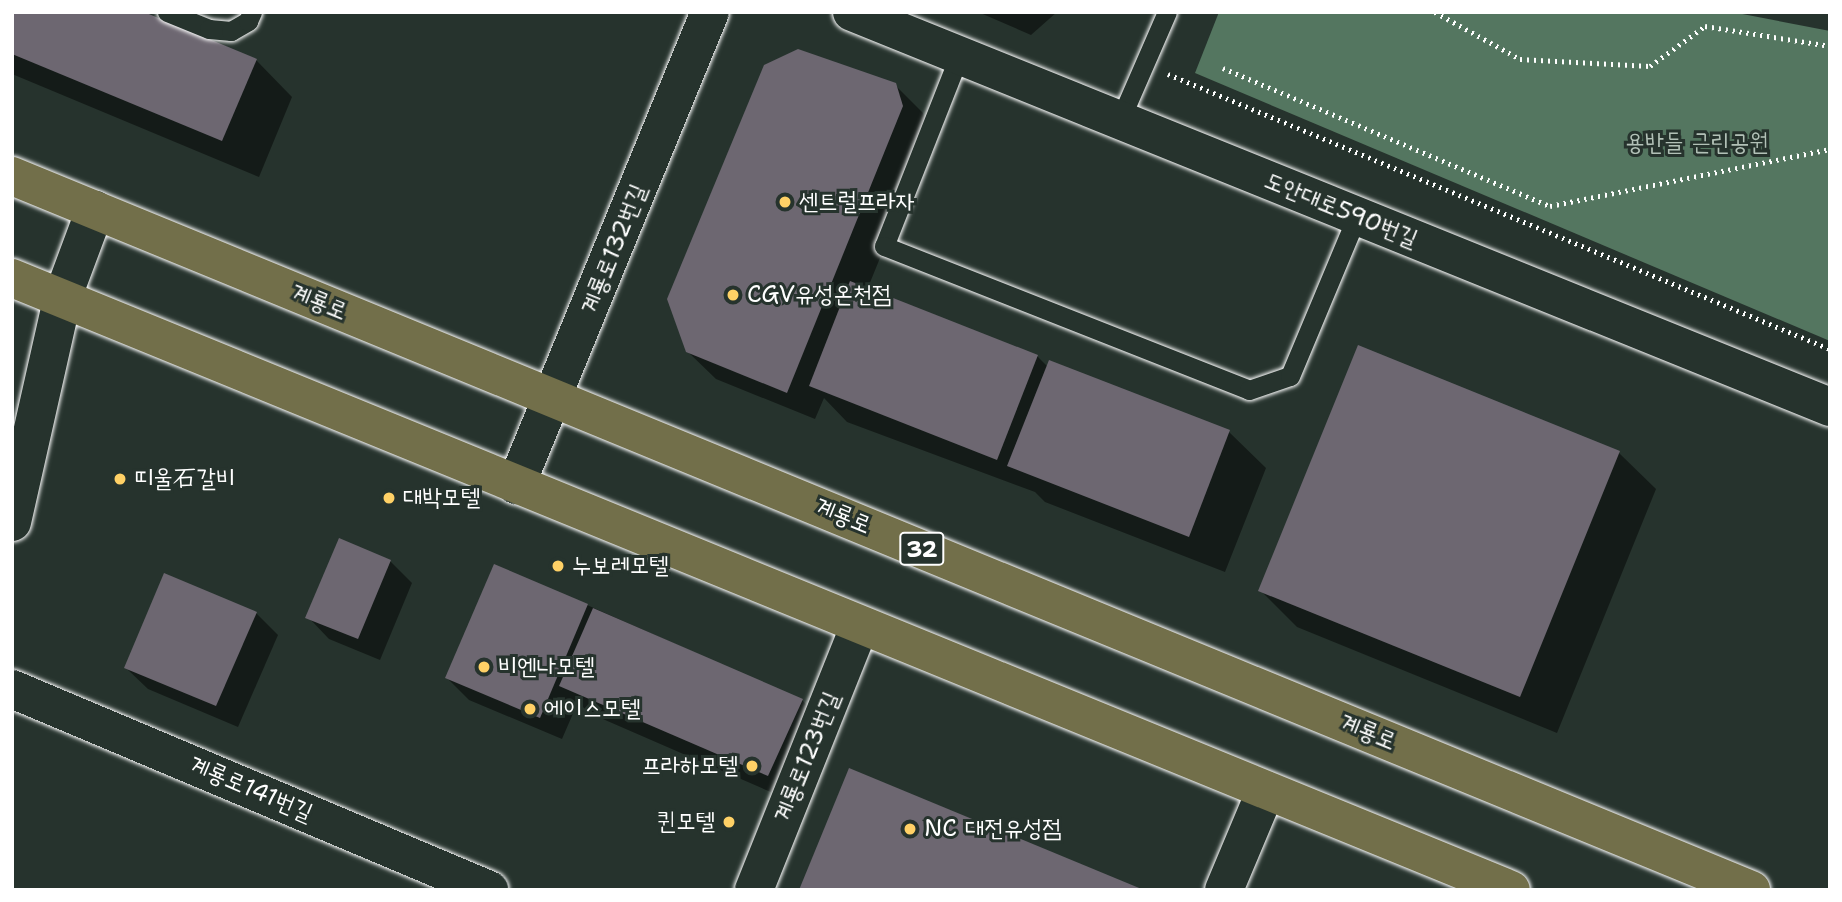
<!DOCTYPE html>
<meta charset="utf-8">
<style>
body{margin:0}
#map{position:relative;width:1842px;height:902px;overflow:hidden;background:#26332d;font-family:"Shantell Sans","LXGW WenKai TC","Poor Story",sans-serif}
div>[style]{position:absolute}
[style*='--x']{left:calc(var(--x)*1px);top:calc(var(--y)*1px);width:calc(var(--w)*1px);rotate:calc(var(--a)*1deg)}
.green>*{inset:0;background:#547660}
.shadow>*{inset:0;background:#0007}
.building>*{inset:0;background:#6d6771}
.path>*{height:4.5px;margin-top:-2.25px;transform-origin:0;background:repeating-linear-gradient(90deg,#fff 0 2px,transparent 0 7px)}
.roads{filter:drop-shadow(0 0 2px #fff) drop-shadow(0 0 2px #fff)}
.lane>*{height:19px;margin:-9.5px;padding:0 9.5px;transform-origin:9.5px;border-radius:9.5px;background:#26332d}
.street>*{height:38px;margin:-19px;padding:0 19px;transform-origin:19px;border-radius:19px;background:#26332d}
.primary>*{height:38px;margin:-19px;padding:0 19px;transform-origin:19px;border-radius:19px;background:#726f4a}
.dots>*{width:19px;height:19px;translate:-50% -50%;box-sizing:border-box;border:4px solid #26332d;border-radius:50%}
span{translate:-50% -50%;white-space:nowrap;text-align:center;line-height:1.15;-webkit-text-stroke:6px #26332d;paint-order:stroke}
.shield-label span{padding:2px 5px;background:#26332d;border:2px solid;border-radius:5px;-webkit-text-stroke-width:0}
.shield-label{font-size:23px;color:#fff;font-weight:700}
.park-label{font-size:24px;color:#b2c1b7}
.poi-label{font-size:24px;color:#fff}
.left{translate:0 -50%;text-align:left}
.right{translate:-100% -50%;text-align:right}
.street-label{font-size:24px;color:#fff}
.frame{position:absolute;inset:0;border:14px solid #fff;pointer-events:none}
</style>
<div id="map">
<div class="green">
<i style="clip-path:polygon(1219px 12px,1732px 12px,1830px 31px,1830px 341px,1195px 73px)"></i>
</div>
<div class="shadow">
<i style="clip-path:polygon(12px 12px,256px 60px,292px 97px,259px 177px,12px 74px)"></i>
<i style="clip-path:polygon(978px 12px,1057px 12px,1031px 35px)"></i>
<i style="clip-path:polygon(895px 85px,923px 113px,930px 135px,867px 290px,1037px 356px,1048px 367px,1050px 362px,1229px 432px,1266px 468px,1225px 572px,1045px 502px,1035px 492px,847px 422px,824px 398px,815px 419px,716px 379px,687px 351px)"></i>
<i style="clip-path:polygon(1359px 347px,1619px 453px,1656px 489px,1557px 733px,1297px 627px,1260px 590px)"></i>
<i style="clip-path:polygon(390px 561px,412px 583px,380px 660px,329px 639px,308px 617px)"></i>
<i style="clip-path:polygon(587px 605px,802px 700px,829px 728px,796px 803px,589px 713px,578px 702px,562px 739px,469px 700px,447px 678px)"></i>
<i style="clip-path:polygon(256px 613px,278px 635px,238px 727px,148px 689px,126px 668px)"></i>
</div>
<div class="building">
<i style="clip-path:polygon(12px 12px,144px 12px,257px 59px,222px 141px,12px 54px)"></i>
<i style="clip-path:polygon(798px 49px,896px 83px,903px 106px,787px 393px,686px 352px,667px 299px,764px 65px)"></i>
<i style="clip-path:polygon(850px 281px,1038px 355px,997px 460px,809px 386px)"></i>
<i style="clip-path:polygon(1358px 345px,1620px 451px,1520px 697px,1258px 591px)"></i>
<i style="clip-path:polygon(1049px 360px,1230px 430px,1189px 537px,1007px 466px)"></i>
<i style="clip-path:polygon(339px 538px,391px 560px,358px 639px,305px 618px)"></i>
<i style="clip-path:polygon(494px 564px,588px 604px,540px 718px,445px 678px)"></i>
<i style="clip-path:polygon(164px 573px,257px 612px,216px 706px,124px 668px)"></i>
<i style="clip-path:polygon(593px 608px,803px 699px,768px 776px,559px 686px)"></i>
<i style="clip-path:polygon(849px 768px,1144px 890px,799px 890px)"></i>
</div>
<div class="path">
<i style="--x:1435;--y:12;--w:97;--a:28.9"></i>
<i style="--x:1520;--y:59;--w:130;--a:3.1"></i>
<i style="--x:1650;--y:66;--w:68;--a:-36"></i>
<i style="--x:1705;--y:26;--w:127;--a:9.1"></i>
<i style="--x:1223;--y:68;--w:355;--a:22.9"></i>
<i style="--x:1550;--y:206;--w:286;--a:-11.5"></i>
<i style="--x:1168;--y:74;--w:717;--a:22.56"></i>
</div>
<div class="roads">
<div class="lane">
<i style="--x:167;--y:12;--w:45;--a:22"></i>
<i style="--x:209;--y:29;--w:22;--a:5"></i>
<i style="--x:231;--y:31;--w:20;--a:-30"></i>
<i style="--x:248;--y:21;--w:10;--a:-66"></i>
<i style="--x:959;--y:56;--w:204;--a:111.5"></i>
<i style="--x:884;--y:246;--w:392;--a:21.5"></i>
<i style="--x:1249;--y:390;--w:43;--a:-18.9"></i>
<i style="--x:1290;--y:376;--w:173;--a:-67.3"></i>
<i style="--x:1120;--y:120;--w:118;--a:-66.5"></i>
</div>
<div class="street">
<i style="--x:852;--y:12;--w:1055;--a:21.99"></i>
<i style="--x:516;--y:485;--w:511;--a:-67.7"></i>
<i style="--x:12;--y:522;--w:232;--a:-77.3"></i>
<i style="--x:63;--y:296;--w:92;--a:-69.6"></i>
<i style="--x:12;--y:689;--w:518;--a:22.85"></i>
<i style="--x:754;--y:890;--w:285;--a:-68.2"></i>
<i style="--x:1224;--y:890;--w:108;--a:-67.2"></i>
</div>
<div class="primary">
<i style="--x:12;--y:176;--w:1880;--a:22.32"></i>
<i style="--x:12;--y:278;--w:1619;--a:22.21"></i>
</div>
</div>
<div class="dots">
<i style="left:785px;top:202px;background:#ffd166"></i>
<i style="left:733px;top:295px;background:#ffd166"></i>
<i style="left:120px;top:479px;background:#ffd166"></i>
<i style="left:389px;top:498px;background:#ffd166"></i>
<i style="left:558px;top:566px;background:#ffd166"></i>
<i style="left:484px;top:667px;background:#ffd166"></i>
<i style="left:530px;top:709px;background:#ffd166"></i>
<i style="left:752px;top:766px;background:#ffd166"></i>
<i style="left:729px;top:822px;background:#ffd166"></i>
<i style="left:910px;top:829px;background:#ffd166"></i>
</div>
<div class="shield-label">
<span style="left:922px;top:549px">32</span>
</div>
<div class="park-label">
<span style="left:1697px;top:143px">용반들 근린공원</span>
</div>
<div class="poi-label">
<span class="left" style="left:799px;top:202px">센트럴프라자</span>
<span class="left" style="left:747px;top:295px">CGV유성온천점</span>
<span class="left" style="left:134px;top:479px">띠울石갈비</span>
<span class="left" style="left:403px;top:498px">대박모텔</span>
<span class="left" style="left:572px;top:566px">누보레모텔</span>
<span class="left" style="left:498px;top:667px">비엔나모텔</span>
<span class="left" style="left:544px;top:709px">에이스모텔</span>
<span class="right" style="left:738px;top:766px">프라하모텔</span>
<span class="right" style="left:715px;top:822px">퀸모텔</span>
<span class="left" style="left:924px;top:829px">NC 대전유성점</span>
</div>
<div class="street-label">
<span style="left:1341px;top:210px;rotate:22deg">도안대로590번길</span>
<span style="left:614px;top:249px;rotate:-68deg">계룡로132번길</span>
<span style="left:319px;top:302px;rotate:22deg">계룡로</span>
<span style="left:843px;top:516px;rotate:22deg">계룡로</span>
<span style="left:1368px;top:732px;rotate:22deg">계룡로</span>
<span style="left:807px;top:757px;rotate:-68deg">계룡로123번길</span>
<span style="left:251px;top:789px;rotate:23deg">계룡로141번길</span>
</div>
<div class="frame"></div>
</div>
